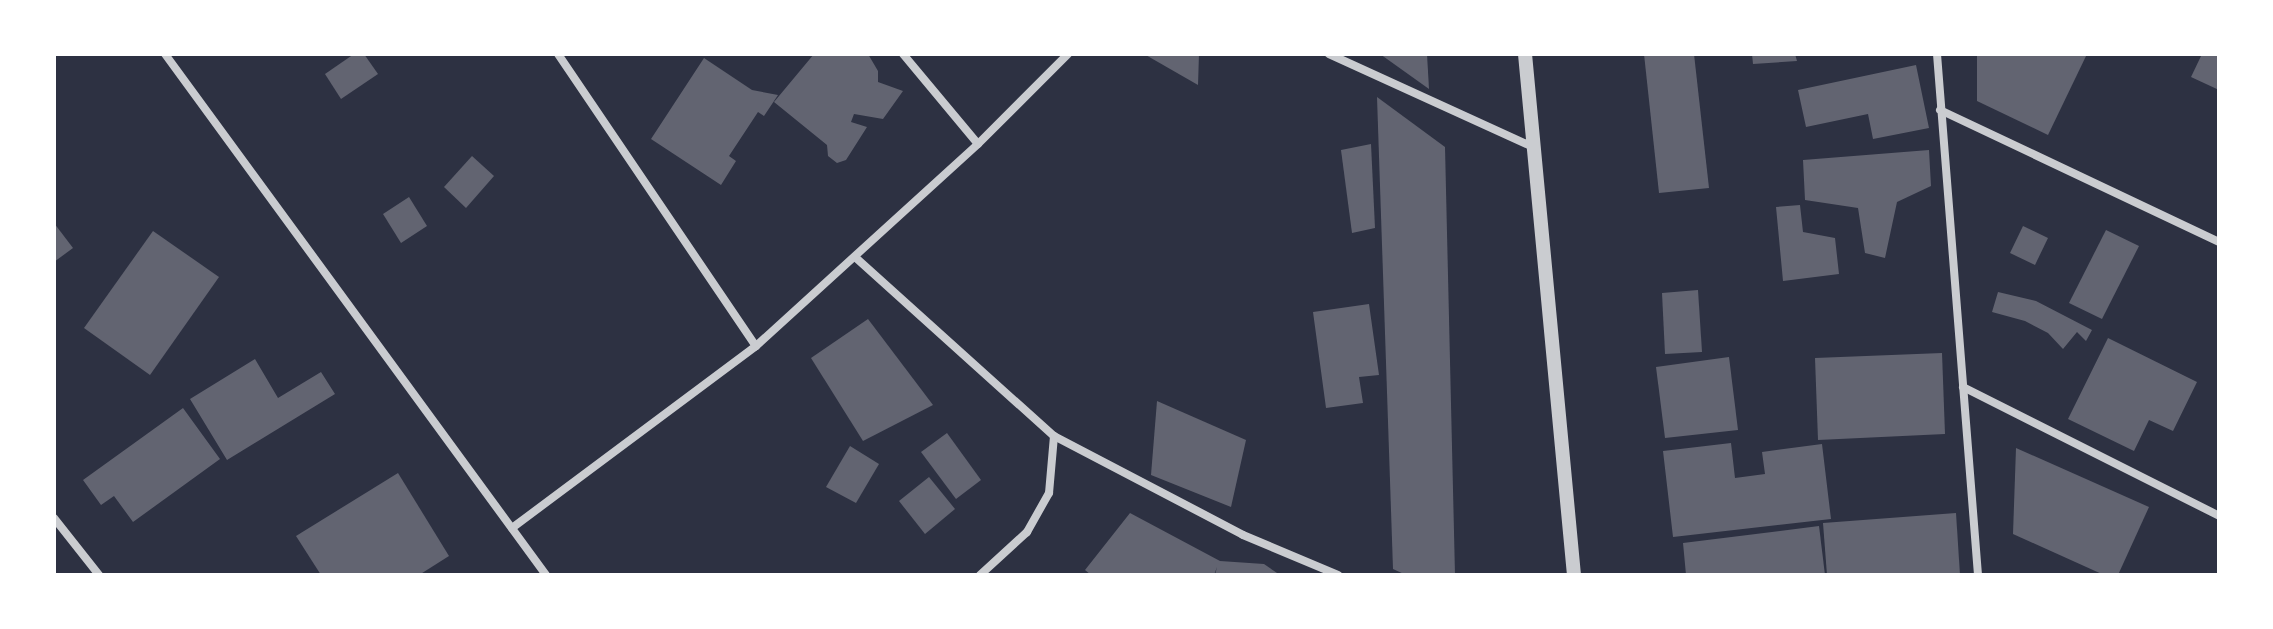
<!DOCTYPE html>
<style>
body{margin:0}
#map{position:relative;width:2273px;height:629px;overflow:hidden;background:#2d3142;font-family:Lato,sans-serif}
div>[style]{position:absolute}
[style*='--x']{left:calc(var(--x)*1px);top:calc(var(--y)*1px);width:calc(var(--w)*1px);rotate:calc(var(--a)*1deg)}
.building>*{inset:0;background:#626471}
.minor>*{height:8px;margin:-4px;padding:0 4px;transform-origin:4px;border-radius:4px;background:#caccd0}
.tertiary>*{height:14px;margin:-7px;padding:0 7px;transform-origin:7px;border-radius:7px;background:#caccd0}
span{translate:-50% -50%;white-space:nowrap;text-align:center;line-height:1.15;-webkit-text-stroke:6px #fff;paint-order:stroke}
.frame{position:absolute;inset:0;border:56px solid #fff;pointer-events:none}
</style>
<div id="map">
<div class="building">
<i style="clip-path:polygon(354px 54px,364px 54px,378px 74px,341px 99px,325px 74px)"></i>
<i style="clip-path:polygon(814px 54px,868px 54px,878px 71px,878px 82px,903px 91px,883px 119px,854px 114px,851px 122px,867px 127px,846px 160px,837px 163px,828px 156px,827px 145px,774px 102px)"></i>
<i style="clip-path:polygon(1144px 54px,1199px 54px,1198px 85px)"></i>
<i style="clip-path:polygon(1380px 54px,1427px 54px,1429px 89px)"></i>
<i style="clip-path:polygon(1644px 54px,1694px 54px,1709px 188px,1659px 193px)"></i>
<i style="clip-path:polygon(1752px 54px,1795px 54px,1797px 61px,1753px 64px)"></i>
<i style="clip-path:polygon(1977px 54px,2087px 54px,2048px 135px,1977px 101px)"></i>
<i style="clip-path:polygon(2202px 54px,2219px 54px,2219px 90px,2191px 77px)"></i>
<i style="clip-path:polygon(704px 58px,752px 90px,778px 95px,764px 116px,758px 112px,729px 156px,736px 161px,721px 185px,651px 139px)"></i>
<i style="clip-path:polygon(1916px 65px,1929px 128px,1873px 139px,1868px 114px,1806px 127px,1798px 90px)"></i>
<i style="clip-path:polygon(1377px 97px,1445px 147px,1455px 575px,1406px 575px,1393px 569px)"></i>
<i style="clip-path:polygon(1371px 144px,1375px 228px,1352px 233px,1341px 150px)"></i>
<i style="clip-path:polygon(1929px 150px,1931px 186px,1897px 202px,1885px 258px,1865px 253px,1858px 208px,1805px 200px,1803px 160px)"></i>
<i style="clip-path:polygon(472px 156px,494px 176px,466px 208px,444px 187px)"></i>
<i style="clip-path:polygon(409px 197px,427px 226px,401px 243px,383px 214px)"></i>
<i style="clip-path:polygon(1800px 205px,1803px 232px,1835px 238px,1839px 274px,1783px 281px,1776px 207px)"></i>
<i style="clip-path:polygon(54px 223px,73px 248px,54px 262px)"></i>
<i style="clip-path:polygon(2023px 226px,2048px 238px,2035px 265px,2010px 253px)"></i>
<i style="clip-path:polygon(2106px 230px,2139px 246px,2102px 319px,2069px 303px)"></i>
<i style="clip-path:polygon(153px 231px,219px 277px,150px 375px,84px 328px)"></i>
<i style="clip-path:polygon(1698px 290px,1702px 352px,1665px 354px,1662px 293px)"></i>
<i style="clip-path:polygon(1998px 292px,2036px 301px,2092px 330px,2086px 341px,2077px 332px,2063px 349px,2048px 333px,2025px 321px,1992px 312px)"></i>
<i style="clip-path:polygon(1369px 304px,1379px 375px,1359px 377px,1363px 403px,1326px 408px,1313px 312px)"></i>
<i style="clip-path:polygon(868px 319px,933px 405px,863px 441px,811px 358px)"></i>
<i style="clip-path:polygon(2108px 338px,2197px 382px,2173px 431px,2149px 420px,2134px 451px,2068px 419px)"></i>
<i style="clip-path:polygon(1942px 353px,1945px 434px,1818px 440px,1815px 358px)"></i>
<i style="clip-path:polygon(1729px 357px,1738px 430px,1665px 438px,1656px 367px)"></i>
<i style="clip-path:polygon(255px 359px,278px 398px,321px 372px,335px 394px,227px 460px,190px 399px)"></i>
<i style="clip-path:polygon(1157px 401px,1246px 440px,1231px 507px,1151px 475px)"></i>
<i style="clip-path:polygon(183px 408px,220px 459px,133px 522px,114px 496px,101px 505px,83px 480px)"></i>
<i style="clip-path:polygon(947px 433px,981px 480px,956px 499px,921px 452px)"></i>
<i style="clip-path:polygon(1731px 443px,1735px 478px,1765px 474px,1762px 452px,1822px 444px,1831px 519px,1673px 537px,1663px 451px)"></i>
<i style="clip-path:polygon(850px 446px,879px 464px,856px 503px,826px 487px)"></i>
<i style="clip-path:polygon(2016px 448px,2149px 507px,2118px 575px,2104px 575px,2013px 534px)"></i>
<i style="clip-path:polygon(398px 473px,449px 556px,419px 575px,321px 575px,296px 536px)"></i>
<i style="clip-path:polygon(929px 477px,955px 509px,925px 534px,899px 501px)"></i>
<i style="clip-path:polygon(1130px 513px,1220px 561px,1264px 564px,1280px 575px,1215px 575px,1217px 567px,1214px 575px,1091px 575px,1085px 570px)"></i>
<i style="clip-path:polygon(1956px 513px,1960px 575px,1827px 575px,1823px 523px)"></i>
<i style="clip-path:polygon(1819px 526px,1825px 575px,1686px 575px,1683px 543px)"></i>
</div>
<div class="minor">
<i style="--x:165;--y:54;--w:645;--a:53.82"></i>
<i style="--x:558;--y:54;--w:353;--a:55.9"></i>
<i style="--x:903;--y:54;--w:117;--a:50.2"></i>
<i style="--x:1329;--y:54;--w:224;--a:24.5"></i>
<i style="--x:1937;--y:54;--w:523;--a:85.5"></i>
<i style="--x:1940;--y:110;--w:309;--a:25.3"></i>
<i style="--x:855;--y:257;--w:268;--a:42"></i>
<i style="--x:1054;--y:436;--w:57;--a:95"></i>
<i style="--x:1049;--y:493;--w:45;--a:119.4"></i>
<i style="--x:1027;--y:532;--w:64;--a:137.5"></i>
<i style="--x:1963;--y:387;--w:287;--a:26.7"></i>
<i style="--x:1054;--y:436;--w:213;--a:27.6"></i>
<i style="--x:1243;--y:535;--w:103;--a:22.8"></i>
<i style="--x:54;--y:518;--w:73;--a:51.7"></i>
<i style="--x:512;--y:528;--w:304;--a:-36.7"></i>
<i style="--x:756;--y:346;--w:300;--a:-42.3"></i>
<i style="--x:978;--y:144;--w:127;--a:-45"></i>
</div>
<div class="tertiary">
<i style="--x:1525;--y:54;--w:523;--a:84.63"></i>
</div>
<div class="frame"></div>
</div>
